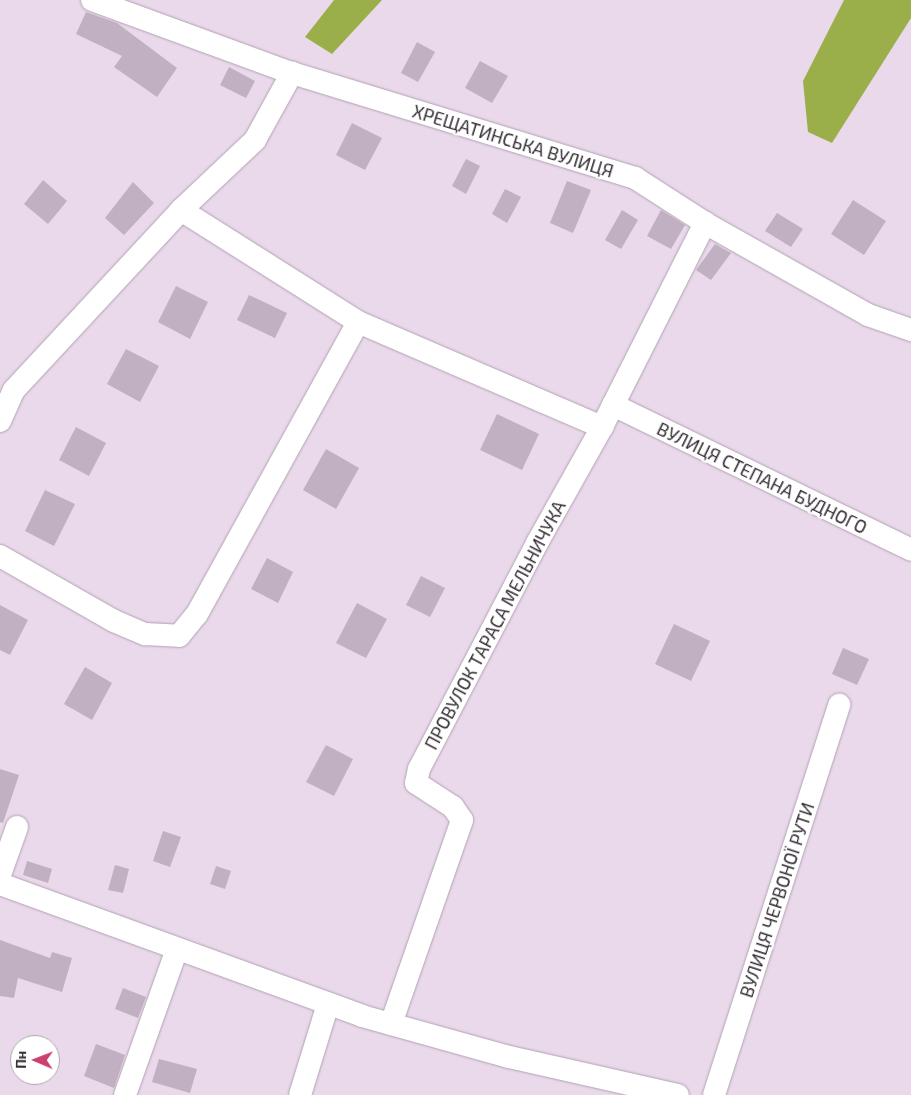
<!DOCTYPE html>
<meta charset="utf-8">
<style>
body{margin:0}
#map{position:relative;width:911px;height:1095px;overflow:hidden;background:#e9d9ea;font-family:"Exo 2",sans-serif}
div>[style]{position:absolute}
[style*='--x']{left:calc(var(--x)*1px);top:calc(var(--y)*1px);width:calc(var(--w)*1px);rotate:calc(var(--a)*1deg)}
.forest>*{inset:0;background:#9aaf4a}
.building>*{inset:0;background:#c0b0c1}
.roads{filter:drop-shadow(0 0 1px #b1a2b3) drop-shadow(0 0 1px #b1a2b3)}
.street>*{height:22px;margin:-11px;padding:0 11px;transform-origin:11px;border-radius:11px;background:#fff}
span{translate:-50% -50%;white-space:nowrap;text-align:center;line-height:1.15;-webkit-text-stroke:4px #fff;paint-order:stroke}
.street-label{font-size:18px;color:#312b32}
.north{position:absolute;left:10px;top:1035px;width:50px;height:50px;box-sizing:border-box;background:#fff;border:1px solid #adaaad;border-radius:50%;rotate:271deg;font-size:14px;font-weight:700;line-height:20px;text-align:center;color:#312b32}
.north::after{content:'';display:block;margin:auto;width:18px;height:22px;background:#cb3f71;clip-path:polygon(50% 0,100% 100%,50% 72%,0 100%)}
</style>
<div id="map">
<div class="forest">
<i style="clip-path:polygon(334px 0,382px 0,332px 54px,305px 37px)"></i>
<i style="clip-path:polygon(844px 0,911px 0,911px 18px,832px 143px,808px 132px,803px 81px)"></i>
</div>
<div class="building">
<i style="clip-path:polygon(86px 12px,117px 23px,177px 68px,157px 97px,114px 67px,122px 56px,76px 34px)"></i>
<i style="clip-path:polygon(417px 42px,435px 52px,418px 82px,401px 73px)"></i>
<i style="clip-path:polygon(480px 61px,508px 76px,492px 103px,465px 88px)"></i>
<i style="clip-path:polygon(229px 67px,255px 81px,246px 98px,220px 85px)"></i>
<i style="clip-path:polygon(352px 123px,382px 138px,365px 170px,336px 155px)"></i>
<i style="clip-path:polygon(466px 159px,480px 166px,466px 194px,452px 186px)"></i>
<i style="clip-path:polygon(43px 180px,67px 201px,48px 224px,24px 204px)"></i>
<i style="clip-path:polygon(567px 181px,591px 190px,573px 233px,550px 223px)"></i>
<i style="clip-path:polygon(133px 182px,154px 203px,124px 235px,105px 218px)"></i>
<i style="clip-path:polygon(505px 189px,521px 197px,507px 223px,492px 214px)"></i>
<i style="clip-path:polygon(853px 200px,886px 221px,864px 255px,831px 234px)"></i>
<i style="clip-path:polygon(622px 210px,638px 220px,621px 249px,605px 240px)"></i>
<i style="clip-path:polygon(661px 210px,685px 225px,671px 249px,647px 236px)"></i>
<i style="clip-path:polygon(777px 213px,803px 229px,791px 247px,765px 231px)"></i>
<i style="clip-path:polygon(715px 244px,731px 253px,711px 280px,696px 270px)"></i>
<i style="clip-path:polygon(176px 286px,208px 302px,190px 339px,158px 322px)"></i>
<i style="clip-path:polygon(249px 295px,287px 313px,275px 338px,237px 320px)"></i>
<i style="clip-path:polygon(126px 349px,159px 366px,140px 402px,107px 384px)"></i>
<i style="clip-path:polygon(497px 414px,539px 434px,522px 470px,480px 450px)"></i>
<i style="clip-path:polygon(76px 427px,106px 443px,89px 476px,59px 460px)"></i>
<i style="clip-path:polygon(326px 449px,359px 468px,336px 509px,303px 490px)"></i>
<i style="clip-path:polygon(45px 490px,75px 504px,54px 546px,25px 531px)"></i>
<i style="clip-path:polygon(267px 558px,293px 572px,278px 603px,251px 589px)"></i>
<i style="clip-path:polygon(421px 576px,445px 588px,430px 617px,406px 605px)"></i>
<i style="clip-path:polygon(357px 603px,387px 619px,366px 658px,336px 643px)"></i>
<i style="clip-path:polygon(0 605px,28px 620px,10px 655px,0 650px)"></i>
<i style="clip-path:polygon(674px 624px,710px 641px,691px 681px,655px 664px)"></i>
<i style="clip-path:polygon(843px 648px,869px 659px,857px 685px,832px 674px)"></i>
<i style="clip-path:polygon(85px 667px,112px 683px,92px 720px,64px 704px)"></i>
<i style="clip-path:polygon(326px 745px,353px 759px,334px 796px,306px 782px)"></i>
<i style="clip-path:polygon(0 769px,19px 775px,3px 823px,0 822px)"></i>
<i style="clip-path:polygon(163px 831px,181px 837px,170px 867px,153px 861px)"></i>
<i style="clip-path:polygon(27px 861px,52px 869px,48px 883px,23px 875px)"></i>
<i style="clip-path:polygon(115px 865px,129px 869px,123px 893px,108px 890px)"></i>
<i style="clip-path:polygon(216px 866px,231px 871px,225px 889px,210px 884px)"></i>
<i style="clip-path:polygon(0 940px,50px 958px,52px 952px,72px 958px,62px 992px,18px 978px,14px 998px,0 996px)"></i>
<i style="clip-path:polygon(123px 988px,146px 997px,138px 1018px,115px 1009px)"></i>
<i style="clip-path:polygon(96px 1044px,125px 1055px,114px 1088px,84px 1076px)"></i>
<i style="clip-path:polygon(159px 1059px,197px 1069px,190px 1093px,152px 1082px)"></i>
</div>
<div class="roads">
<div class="street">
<i style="--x:92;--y:0;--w:213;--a:20.1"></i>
<i style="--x:292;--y:73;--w:359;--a:17"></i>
<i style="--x:635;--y:178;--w:83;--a:32.7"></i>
<i style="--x:705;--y:223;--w:187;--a:29.4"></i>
<i style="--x:868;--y:315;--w:46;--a:19.2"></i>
<i style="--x:181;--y:210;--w:209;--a:32.3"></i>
<i style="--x:358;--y:322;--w:266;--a:23.3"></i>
<i style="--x:613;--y:405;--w:331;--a:25.9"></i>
<i style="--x:0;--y:421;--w:34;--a:-66"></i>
<i style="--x:14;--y:390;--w:246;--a:-47.1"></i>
<i style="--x:181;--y:210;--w:102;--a:-43.4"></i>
<i style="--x:255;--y:140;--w:77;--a:-61.1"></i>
<i style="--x:0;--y:556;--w:131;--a:29.7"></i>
<i style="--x:114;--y:621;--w:34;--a:23"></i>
<i style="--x:145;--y:634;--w:34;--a:3"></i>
<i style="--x:179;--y:636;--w:28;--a:-51"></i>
<i style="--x:197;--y:614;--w:333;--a:-61.1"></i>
<i style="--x:0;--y:875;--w:51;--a:-70.5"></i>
<i style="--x:0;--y:884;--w:385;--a:20"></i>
<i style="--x:362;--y:1016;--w:153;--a:15.6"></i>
<i style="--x:509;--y:1057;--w:173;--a:12.7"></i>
<i style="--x:391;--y:1024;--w:216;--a:-70.8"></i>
<i style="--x:462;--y:820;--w:16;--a:-125"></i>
<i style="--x:453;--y:807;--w:44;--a:-147"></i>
<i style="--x:416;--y:783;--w:14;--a:-78"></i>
<i style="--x:419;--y:769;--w:255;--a:-62.4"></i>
<i style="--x:537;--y:543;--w:133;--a:-60.7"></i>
<i style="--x:602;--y:427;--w:229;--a:-63.2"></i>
<i style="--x:125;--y:1095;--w:155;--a:-70.4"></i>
<i style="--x:300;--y:1095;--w:95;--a:-72.9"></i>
<i style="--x:714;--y:1095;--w:410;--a:-72.2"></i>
</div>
</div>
<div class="street-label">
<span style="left:513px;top:141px;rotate:17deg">ХРЕЩАТИНСЬКА ВУЛИЦЯ</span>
<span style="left:762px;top:478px;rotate:26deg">ВУЛИЦЯ СТЕПАНА БУДНОГО</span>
<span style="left:495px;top:625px;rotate:-62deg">ПРОВУЛОК ТАРАСА МЕЛЬНИЧУКА</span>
<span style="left:777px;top:900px;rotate:-72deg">ВУЛИЦЯ ЧЕРВОНОЇ РУТИ</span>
</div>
<div class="north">Пн</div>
</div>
